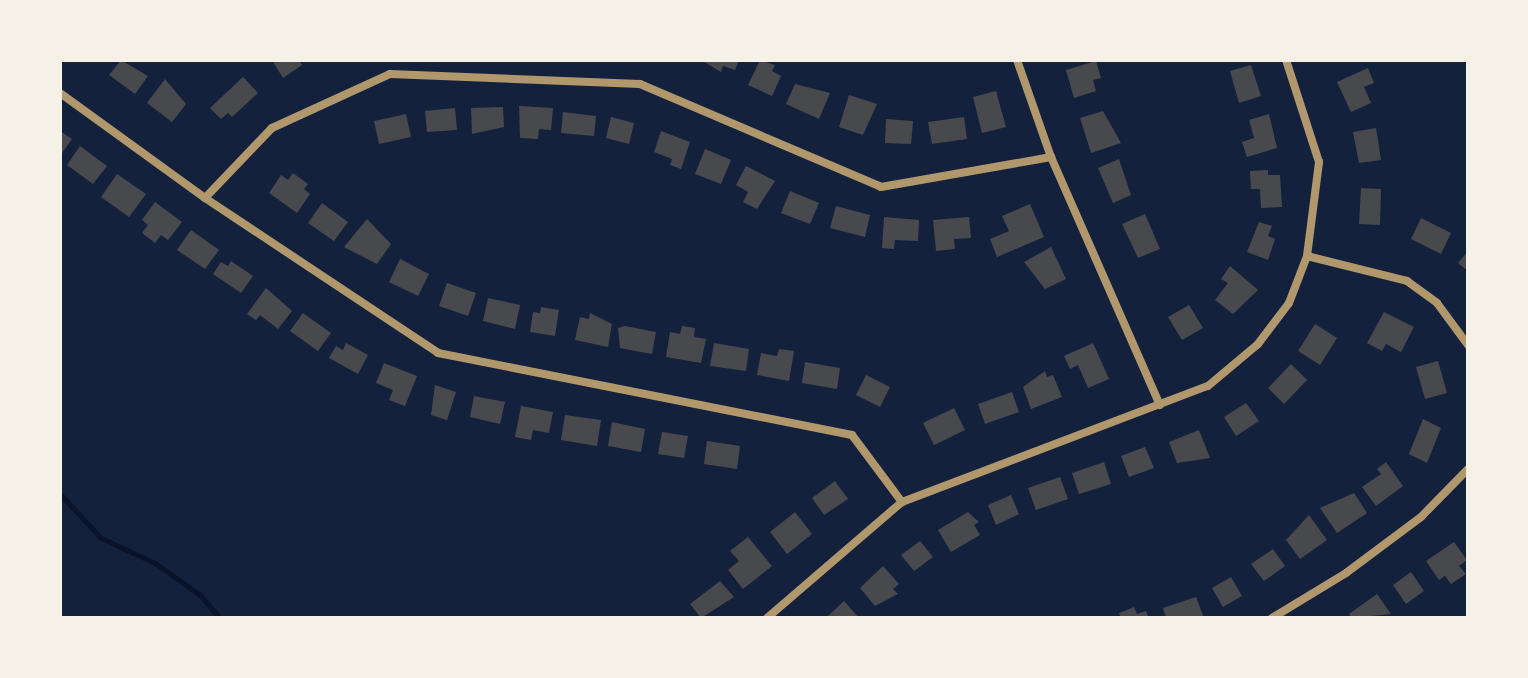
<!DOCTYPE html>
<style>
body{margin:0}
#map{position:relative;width:1528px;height:678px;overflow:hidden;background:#14213d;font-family:Signika,sans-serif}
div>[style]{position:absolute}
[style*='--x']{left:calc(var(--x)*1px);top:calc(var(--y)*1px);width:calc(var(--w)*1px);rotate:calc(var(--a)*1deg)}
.stream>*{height:5px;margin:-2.5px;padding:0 2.5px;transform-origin:2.5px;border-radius:2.5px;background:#0b132b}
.building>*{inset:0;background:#48494c}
.minor>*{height:8px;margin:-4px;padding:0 4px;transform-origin:4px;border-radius:4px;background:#b1986c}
span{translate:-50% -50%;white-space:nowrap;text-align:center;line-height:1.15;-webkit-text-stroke:6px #f6f1e7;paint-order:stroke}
.frame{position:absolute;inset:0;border:62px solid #f6f1e7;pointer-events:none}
</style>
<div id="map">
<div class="stream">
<i style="--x:60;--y:494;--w:60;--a:47"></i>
<i style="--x:101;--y:538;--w:60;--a:24.8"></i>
<i style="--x:155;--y:563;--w:55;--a:35.4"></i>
<i style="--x:200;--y:595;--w:30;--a:49"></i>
<i style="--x:267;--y:618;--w:12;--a:0"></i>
</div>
<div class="building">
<i style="clip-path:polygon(121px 60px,148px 76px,135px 94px,109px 75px)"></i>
<i style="clip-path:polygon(272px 60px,299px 60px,302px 65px,283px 78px)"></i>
<i style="clip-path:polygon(701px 60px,739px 60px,735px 70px,723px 66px,721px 72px)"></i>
<i style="clip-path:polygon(760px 60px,775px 65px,772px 71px,781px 76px,772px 96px,748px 85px)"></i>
<i style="clip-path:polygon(1096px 61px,1101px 78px,1093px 80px,1096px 91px,1074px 98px,1066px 70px)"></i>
<i style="clip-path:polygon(1251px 65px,1261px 96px,1239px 103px,1230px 71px)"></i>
<i style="clip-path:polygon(1368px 68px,1374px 83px,1364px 87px,1371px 103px,1351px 112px,1337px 82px)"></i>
<i style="clip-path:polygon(243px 77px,258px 93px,232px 117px,228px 113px,221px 119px,210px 108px)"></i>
<i style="clip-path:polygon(165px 79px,186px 104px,172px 122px,147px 103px)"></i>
<i style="clip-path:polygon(795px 84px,830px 93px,819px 119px,786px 104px)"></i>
<i style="clip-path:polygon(996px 91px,1006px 127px,982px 133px,973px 97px)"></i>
<i style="clip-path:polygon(849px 95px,877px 104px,863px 135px,839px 127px)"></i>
<i style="clip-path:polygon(519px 106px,553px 108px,551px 130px,539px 129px,538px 139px,520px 138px)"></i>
<i style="clip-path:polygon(503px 107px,504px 127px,472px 134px,471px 108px)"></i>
<i style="clip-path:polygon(455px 108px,457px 130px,427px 132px,425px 111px)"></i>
<i style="clip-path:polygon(1103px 111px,1121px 143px,1091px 153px,1080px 118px)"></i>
<i style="clip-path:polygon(563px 112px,596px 116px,594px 136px,561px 133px)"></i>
<i style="clip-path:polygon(406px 114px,411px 137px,379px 144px,374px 121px)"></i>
<i style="clip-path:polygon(1269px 114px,1277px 148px,1247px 157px,1242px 142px,1254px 138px,1249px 120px)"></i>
<i style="clip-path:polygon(611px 117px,634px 123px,629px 144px,606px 138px)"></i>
<i style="clip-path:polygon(964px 117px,967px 139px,932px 144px,928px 122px)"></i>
<i style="clip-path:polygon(886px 119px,913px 121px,911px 144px,885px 143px)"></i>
<i style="clip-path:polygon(1376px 128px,1381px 160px,1359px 163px,1353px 132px)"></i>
<i style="clip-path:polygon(60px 131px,72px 139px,60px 156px)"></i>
<i style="clip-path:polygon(661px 131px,690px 142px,681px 169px,670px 165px,672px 159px,654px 152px)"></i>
<i style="clip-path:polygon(80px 146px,107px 166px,93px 184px,67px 165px)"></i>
<i style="clip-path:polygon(705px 149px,731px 160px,721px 184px,695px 174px)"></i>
<i style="clip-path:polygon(1119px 159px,1131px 195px,1113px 203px,1098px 168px)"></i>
<i style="clip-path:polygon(746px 166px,775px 181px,757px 209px,743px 202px,748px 192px,736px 185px)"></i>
<i style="clip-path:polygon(1268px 170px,1268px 175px,1280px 175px,1282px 207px,1261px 208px,1260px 189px,1251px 189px,1250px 171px)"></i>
<i style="clip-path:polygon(293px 173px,308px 184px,304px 189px,310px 194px,297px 213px,269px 193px,281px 175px,288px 180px)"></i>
<i style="clip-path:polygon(117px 174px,146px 194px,129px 217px,101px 197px)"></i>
<i style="clip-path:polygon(1361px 188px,1381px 189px,1380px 225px,1359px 224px)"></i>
<i style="clip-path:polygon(790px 191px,819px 203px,810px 224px,781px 213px)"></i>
<i style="clip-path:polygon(155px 202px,182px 222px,168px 240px,161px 235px,155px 243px,142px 233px,148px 225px,142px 220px)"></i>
<i style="clip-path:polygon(322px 203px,348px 222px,334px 241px,308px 223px)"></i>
<i style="clip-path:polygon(1030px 204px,1044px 237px,997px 257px,990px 239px,1009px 231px,1002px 216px)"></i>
<i style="clip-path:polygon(836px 206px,870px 215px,865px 237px,830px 228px)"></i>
<i style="clip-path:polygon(1145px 214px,1160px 249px,1138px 258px,1122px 224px)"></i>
<i style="clip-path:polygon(884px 217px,919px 220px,918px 241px,895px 240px,894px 249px,882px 248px)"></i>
<i style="clip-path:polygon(969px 217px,971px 238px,954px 239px,955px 249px,936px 251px,933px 220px)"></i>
<i style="clip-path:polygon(1421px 218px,1451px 233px,1441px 254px,1411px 239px)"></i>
<i style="clip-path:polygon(367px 219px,391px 244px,377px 264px,344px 247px)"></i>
<i style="clip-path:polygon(1259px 222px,1272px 226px,1268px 236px,1275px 239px,1268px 260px,1247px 252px)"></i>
<i style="clip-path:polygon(191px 230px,219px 250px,205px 269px,177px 250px)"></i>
<i style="clip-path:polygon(1051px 247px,1066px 279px,1045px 289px,1024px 262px)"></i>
<i style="clip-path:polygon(1468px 251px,1468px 271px,1458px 263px)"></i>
<i style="clip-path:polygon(400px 259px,429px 274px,418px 296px,389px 282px)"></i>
<i style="clip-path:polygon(231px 261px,253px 276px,241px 293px,213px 274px,221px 262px,228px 266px)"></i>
<i style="clip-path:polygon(1230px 266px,1258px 290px,1233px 314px,1215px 300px,1228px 283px,1221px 279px)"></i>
<i style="clip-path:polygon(447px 283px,476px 293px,468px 316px,439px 306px)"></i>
<i style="clip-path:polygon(266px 288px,292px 311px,278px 329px,260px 315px,256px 320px,247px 314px)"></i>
<i style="clip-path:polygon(488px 298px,520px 305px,515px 329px,483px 321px)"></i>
<i style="clip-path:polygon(1189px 305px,1203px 328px,1182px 340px,1168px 317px)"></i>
<i style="clip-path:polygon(541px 307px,559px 310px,555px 336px,530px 332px,533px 312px,540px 313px)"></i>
<i style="clip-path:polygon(1384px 312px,1414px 327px,1401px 352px,1386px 344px,1382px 351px,1367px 343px)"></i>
<i style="clip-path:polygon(303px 313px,331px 333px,318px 351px,290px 331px)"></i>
<i style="clip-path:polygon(590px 313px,612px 324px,608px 347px,575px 340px,580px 317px,589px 319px)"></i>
<i style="clip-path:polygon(1315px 324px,1337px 338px,1320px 365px,1298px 351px)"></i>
<i style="clip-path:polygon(625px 326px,656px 332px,652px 354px,620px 348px,618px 328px)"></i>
<i style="clip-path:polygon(682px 326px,695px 328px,694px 337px,706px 339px,701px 363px,666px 357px,670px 332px,680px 334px)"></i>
<i style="clip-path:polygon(346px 343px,368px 355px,358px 374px,329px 358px,336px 346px,343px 350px)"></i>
<i style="clip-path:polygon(714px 343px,749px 349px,746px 371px,710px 366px)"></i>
<i style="clip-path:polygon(1093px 343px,1109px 379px,1088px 388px,1078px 365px,1070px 369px,1064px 356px)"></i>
<i style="clip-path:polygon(779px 349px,794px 351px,789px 381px,757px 375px,761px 353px,777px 356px)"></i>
<i style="clip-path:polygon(1438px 361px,1447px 393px,1425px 399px,1416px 367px)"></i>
<i style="clip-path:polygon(805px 362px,840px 368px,837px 389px,802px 383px)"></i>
<i style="clip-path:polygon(384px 363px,417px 376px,405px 406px,389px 400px,393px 390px,376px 383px)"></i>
<i style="clip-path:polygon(1291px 364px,1307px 380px,1284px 404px,1268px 388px)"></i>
<i style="clip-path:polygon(1045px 371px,1047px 377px,1053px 375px,1062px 397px,1031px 409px,1023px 387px)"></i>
<i style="clip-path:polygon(866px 375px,890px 387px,880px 407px,856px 395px)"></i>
<i style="clip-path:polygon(435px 385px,456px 392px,447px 420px,431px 415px)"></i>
<i style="clip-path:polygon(1012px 392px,1019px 412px,985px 424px,978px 404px)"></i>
<i style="clip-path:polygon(474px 396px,505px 402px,500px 424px,470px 417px)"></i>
<i style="clip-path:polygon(1246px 403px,1259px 421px,1236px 436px,1224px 417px)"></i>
<i style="clip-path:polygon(521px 406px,553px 412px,549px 433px,533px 430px,531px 440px,515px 437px)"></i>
<i style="clip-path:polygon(954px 408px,965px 430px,934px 445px,923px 423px)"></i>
<i style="clip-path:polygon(565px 415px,601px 420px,597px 446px,561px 440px)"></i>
<i style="clip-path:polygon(1423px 419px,1441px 428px,1427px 463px,1409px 454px)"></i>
<i style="clip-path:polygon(612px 422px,645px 429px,641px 452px,608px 446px)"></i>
<i style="clip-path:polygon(1199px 430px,1210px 458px,1177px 463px,1169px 442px)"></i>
<i style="clip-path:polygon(662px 432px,688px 436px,684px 458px,658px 454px)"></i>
<i style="clip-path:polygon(707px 441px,740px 446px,737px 469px,704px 464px)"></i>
<i style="clip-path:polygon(1145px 447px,1154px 468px,1129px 477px,1121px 456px)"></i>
<i style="clip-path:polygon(1104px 462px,1111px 484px,1079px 494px,1072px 473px)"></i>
<i style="clip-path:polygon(1386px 462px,1403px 486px,1376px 506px,1362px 487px,1381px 474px,1377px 469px)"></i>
<i style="clip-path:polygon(1060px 477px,1068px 499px,1036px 510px,1028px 488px)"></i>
<i style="clip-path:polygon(835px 481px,848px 499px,824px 515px,812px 498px)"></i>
<i style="clip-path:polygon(1354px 493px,1367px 513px,1337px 533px,1320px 508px)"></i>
<i style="clip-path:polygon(1011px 495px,1019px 514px,996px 525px,988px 505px)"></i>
<i style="clip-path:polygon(795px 512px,812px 534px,787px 554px,770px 532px)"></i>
<i style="clip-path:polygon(968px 512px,979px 522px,974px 525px,980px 535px,951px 552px,938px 530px)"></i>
<i style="clip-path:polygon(1309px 515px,1327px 540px,1300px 559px,1286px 540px)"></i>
<i style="clip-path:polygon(748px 537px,772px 566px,743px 589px,728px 570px,739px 561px,730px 551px)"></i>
<i style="clip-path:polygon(920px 541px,933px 557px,914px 571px,901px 555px)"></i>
<i style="clip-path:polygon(1454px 542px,1467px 560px,1459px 566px,1466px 574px,1451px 584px,1445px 576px,1439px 580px,1426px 561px)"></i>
<i style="clip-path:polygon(1273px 549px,1285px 566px,1264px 581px,1251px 564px)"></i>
<i style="clip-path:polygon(883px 566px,899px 584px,893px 589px,898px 594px,875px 606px,860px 588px)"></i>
<i style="clip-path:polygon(1411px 572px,1424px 591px,1406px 604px,1393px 585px)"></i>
<i style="clip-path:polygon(1231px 577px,1242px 596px,1223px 607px,1212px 588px)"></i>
<i style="clip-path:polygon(720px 581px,734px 597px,701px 618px,690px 604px)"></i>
<i style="clip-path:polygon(1377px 594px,1391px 614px,1352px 618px,1349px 614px)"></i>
<i style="clip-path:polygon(1196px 597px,1204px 618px,1166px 618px,1163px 608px)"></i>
<i style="clip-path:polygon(844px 601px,859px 618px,828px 616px)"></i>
<i style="clip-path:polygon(1134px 607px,1137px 614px,1146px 611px,1149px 618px,1121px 618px,1119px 613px)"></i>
</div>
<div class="minor">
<i style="--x:1017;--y:60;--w:103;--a:70.7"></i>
<i style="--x:1051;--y:157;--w:271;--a:66.3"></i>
<i style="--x:60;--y:93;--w:179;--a:35.9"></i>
<i style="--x:205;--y:198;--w:280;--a:33.6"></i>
<i style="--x:438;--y:353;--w:422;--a:11.2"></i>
<i style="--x:852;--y:435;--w:84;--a:53.3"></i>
<i style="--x:205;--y:198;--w:97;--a:-46.3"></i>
<i style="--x:272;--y:128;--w:130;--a:-24.6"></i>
<i style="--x:390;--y:74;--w:250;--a:2.3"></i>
<i style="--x:640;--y:84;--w:262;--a:23.1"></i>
<i style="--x:881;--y:187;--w:173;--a:-10"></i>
<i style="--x:1307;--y:256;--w:103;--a:14"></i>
<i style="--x:1407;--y:281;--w:37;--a:36"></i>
<i style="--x:1437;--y:303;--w:52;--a:53.6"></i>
<i style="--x:767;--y:618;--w:178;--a:-40.7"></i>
<i style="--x:902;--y:502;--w:327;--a:-20.8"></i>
<i style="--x:1208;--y:386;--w:65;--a:-40"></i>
<i style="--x:1258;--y:344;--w:51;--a:-52.9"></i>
<i style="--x:1289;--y:303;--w:50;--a:-69"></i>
<i style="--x:1307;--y:256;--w:95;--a:-82.7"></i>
<i style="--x:1319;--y:162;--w:107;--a:-107.9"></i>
<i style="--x:1272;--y:618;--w:87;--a:-31.3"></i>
<i style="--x:1346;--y:573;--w:94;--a:-36.7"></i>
<i style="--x:1421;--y:517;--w:67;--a:-45.6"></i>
</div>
<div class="frame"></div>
</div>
